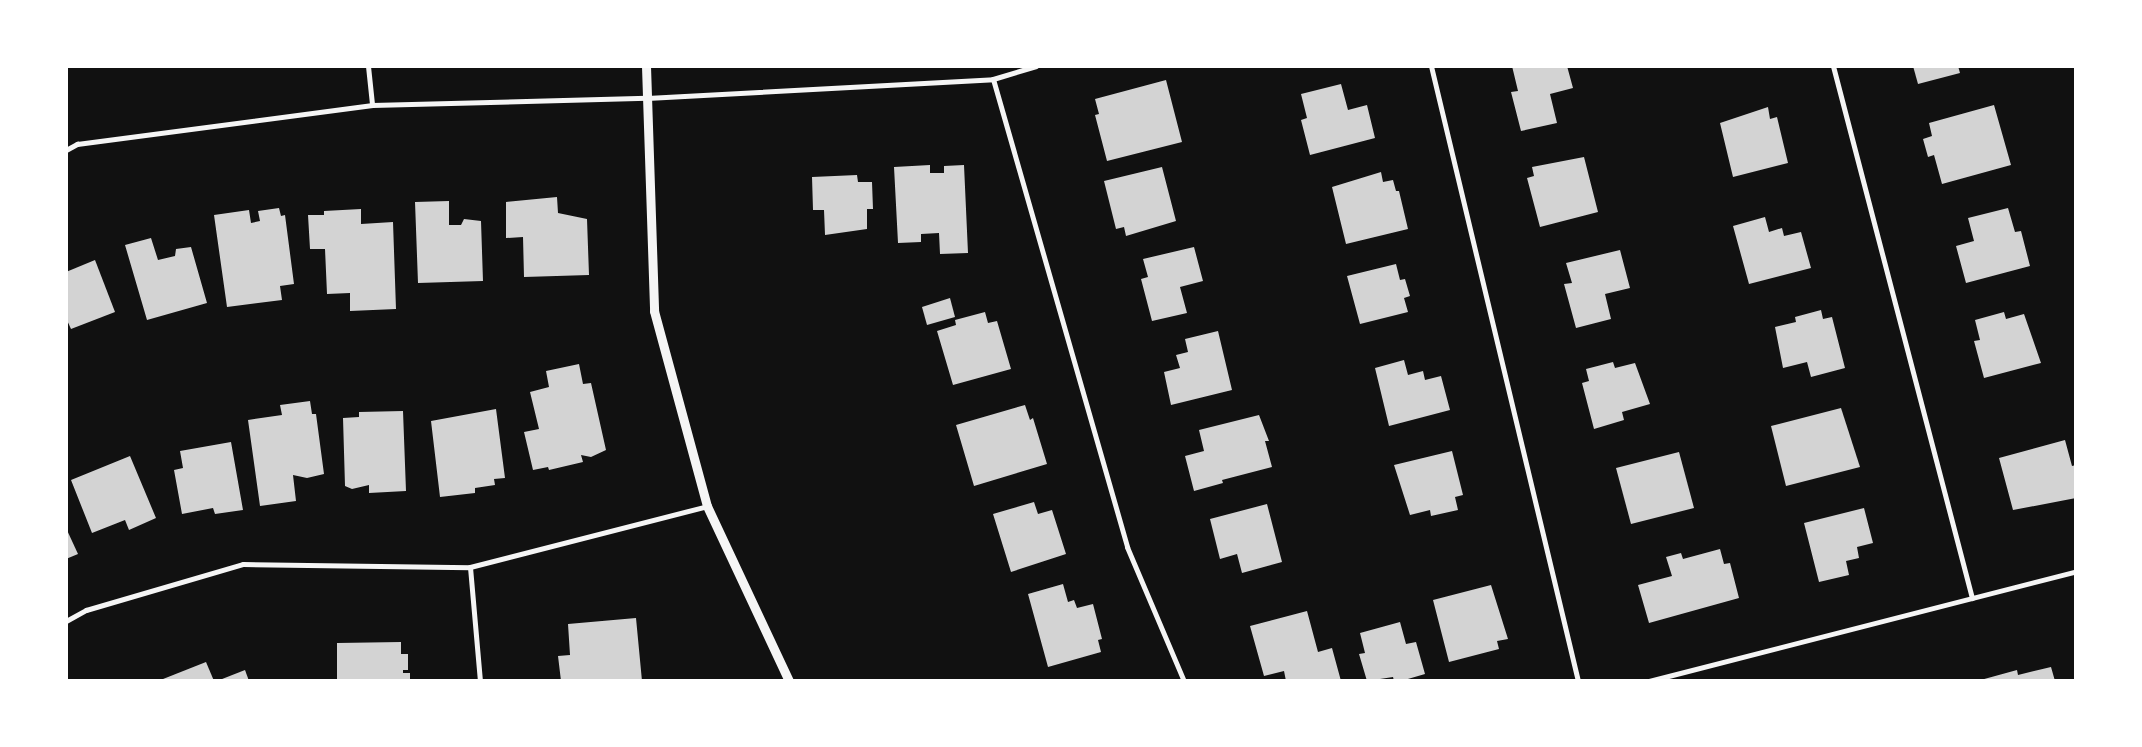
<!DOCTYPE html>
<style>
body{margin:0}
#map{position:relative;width:2142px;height:747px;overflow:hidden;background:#111;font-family:"Source Sans 3",sans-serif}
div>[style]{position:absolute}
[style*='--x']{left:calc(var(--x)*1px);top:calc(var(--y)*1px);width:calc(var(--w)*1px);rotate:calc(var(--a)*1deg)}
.building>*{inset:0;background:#d3d3d3}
.minor>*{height:5px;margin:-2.5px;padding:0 2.5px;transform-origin:2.5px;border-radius:2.5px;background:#f5f5f5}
.tertiary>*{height:9px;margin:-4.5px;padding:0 4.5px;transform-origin:4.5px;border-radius:4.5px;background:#f5f5f5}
span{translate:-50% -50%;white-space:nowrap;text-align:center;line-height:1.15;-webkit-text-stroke:4.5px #fff;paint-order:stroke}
.frame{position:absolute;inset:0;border:68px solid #fff;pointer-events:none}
</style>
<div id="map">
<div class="building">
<i style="clip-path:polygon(1512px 66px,1567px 66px,1573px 88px,1550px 94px,1557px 123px,1521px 131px,1511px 92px,1518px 91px)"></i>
<i style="clip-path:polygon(1913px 66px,1958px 66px,1960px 73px,1918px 84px)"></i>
<i style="clip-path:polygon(1166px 80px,1182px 142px,1107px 161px,1095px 115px,1099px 114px,1095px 99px)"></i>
<i style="clip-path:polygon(1341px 84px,1348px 110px,1367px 105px,1375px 138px,1310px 155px,1301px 120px,1307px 118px,1301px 94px)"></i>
<i style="clip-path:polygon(1994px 105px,2011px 165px,1942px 184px,1934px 155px,1928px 157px,1923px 139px,1932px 136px,1929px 123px)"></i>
<i style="clip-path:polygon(1768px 107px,1770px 119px,1777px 117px,1788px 163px,1733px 177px,1720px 123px)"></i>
<i style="clip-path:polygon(1584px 157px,1598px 212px,1540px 227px,1527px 178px,1534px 176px,1532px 167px)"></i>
<i style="clip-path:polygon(930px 165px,930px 173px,944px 173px,944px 166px,964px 165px,968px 253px,940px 254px,939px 233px,921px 234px,921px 242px,898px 243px,894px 167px)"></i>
<i style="clip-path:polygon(1162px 167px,1176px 221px,1126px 236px,1124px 227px,1116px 229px,1104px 181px)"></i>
<i style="clip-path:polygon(1381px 172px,1383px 182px,1393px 180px,1396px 191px,1399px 191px,1408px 229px,1346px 244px,1332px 187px)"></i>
<i style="clip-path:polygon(857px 175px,858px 182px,872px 182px,873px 209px,867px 209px,867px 229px,825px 235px,824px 210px,813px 210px,812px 177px)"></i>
<i style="clip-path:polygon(557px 197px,558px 213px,587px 219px,589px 275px,524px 277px,523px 237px,506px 238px,506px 202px)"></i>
<i style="clip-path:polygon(449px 201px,449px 225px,461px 225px,464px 219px,481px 221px,483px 281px,418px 283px,415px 202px)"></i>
<i style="clip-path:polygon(279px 208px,281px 216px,285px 215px,294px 284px,280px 286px,282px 300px,227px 307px,214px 215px,249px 210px,251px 223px,260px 221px,258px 211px)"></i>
<i style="clip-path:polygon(2008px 208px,2015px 232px,2021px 231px,2030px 266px,1966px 283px,1956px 246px,1974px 241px,1968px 218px)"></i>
<i style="clip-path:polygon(361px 209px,361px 224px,393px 222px,396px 309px,350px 311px,350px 293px,327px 294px,325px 249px,310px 249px,308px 215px,324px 215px,324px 211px)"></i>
<i style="clip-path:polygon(1765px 217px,1769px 232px,1782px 228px,1784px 236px,1801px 232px,1811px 268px,1749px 284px,1733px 226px)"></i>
<i style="clip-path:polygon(151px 238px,158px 260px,175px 256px,176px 249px,191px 247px,207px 303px,147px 320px,125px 245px)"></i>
<i style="clip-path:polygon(1194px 247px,1203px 281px,1180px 287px,1187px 313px,1152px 321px,1141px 279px,1148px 277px,1143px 259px)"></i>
<i style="clip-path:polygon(1620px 250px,1630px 288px,1605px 294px,1611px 319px,1576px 328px,1564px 284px,1572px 283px,1566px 263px)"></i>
<i style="clip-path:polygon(95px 260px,115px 312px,71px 329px,66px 318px,66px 272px)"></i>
<i style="clip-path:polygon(1396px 264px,1400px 280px,1405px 279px,1410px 296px,1404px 298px,1408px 312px,1360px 324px,1347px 276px)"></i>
<i style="clip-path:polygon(950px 298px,955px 317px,927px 325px,922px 307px)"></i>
<i style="clip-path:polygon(1821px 310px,1823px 319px,1832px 317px,1845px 368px,1811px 377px,1807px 362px,1783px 368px,1775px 327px,1796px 322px,1795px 317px)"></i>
<i style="clip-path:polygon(985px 312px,988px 323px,997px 321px,1011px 369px,953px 385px,937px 331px,956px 325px,955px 320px)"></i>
<i style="clip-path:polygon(2004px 312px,2006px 319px,2024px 314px,2041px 363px,1984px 378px,1974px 341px,1980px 340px,1975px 320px)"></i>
<i style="clip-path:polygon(1218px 331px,1232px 390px,1171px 405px,1164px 372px,1180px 368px,1176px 355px,1188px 352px,1185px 339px)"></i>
<i style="clip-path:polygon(1404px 360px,1408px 375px,1423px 371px,1425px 380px,1441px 376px,1450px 410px,1389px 426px,1375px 368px)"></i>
<i style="clip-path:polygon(1613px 362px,1615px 368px,1635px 363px,1650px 404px,1622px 412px,1624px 420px,1594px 429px,1582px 383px,1589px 381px,1586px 369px)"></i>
<i style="clip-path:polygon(579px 364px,583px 384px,591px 383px,606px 450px,591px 457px,581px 455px,583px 462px,549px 470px,548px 467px,533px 470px,524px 432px,539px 429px,530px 392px,549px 387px,546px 371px)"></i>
<i style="clip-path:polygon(310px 401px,312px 414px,316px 414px,324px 474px,307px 478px,293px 475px,296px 501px,260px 506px,248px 420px,282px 415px,280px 405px)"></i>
<i style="clip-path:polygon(1025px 405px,1030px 420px,1033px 418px,1047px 464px,974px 486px,956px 425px)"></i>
<i style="clip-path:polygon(1841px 408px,1860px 467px,1786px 486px,1771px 426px)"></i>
<i style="clip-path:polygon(496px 409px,505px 478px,494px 479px,495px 485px,475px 488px,475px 493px,440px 497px,431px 421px)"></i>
<i style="clip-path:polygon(403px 411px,406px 491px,369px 493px,369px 485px,352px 489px,345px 486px,343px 418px,359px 417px,359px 412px)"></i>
<i style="clip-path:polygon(1259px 415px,1269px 441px,1265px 441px,1272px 467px,1222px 480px,1223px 483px,1194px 491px,1185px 456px,1204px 451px,1199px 430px)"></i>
<i style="clip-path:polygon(2065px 440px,2072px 466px,2076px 465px,2076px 498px,2013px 510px,1999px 458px)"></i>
<i style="clip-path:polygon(231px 442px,243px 510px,215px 514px,213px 508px,182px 514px,174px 470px,183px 468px,180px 451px)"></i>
<i style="clip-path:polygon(1452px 451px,1463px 495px,1455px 497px,1458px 510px,1431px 516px,1430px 510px,1410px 515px,1394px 465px)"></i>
<i style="clip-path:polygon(1679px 452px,1694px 508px,1631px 524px,1616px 468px)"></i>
<i style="clip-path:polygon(130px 456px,156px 518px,129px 530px,125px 520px,92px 533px,71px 480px)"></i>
<i style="clip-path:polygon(1034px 502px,1038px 514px,1052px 510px,1066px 554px,1011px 572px,993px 514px)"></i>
<i style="clip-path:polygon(1267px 504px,1282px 562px,1242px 573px,1237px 554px,1220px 559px,1210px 519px)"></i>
<i style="clip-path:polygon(1864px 508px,1873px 543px,1857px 547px,1859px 558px,1846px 561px,1849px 575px,1819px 582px,1804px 523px)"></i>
<i style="clip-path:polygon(66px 528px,78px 554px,66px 559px)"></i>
<i style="clip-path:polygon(1720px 549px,1724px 564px,1730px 563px,1739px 598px,1649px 623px,1638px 585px,1672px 576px,1666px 557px,1681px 553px,1683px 559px)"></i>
<i style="clip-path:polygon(1063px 584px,1068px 602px,1074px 600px,1077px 608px,1093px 604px,1102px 639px,1098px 640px,1101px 652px,1048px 667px,1028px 594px)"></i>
<i style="clip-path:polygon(1491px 585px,1508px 639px,1497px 641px,1499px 649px,1449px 662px,1433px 600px)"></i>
<i style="clip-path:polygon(1307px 611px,1318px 652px,1332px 648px,1341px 681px,1286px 681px,1284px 671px,1264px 676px,1250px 626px)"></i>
<i style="clip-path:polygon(636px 618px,642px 681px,561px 681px,558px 656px,570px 655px,568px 624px)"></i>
<i style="clip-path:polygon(1400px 622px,1406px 644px,1416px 642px,1425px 674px,1401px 681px,1394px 681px,1393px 677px,1367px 681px,1359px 654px,1365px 653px,1360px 633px)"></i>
<i style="clip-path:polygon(401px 642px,401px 654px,408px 654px,408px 670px,403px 670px,403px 673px,410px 673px,410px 681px,337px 681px,337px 643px)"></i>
<i style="clip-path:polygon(206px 662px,214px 681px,158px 681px)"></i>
<i style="clip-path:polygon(2051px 667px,2055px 681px,1977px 681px,2017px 670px,2018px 675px)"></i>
<i style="clip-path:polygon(245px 670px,249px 681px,217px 681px)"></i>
</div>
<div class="minor">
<i style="--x:368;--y:66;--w:39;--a:84"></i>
<i style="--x:1431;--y:66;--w:632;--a:76.56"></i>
<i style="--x:1833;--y:66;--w:550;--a:75.36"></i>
<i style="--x:993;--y:79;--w:487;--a:74"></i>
<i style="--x:1127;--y:547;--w:146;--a:67"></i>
<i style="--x:66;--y:150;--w:13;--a:-29"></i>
<i style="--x:77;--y:144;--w:298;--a:-7.5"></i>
<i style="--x:372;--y:105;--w:275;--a:-1.5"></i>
<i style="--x:647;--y:98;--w:347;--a:-3.1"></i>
<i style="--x:993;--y:79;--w:45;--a:-16.8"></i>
<i style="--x:470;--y:567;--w:114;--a:85"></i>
<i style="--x:66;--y:621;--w:23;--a:-29"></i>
<i style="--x:86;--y:610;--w:164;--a:-16.3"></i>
<i style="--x:243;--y:564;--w:227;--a:0.8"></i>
<i style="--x:470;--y:567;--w:245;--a:-14.4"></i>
<i style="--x:1649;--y:681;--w:441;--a:-14.4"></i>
</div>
<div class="tertiary">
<i style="--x:646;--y:66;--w:245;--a:88.1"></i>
<i style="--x:654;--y:311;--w:202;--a:74.8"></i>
<i style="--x:707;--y:506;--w:193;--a:64.9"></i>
</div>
<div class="frame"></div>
</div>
